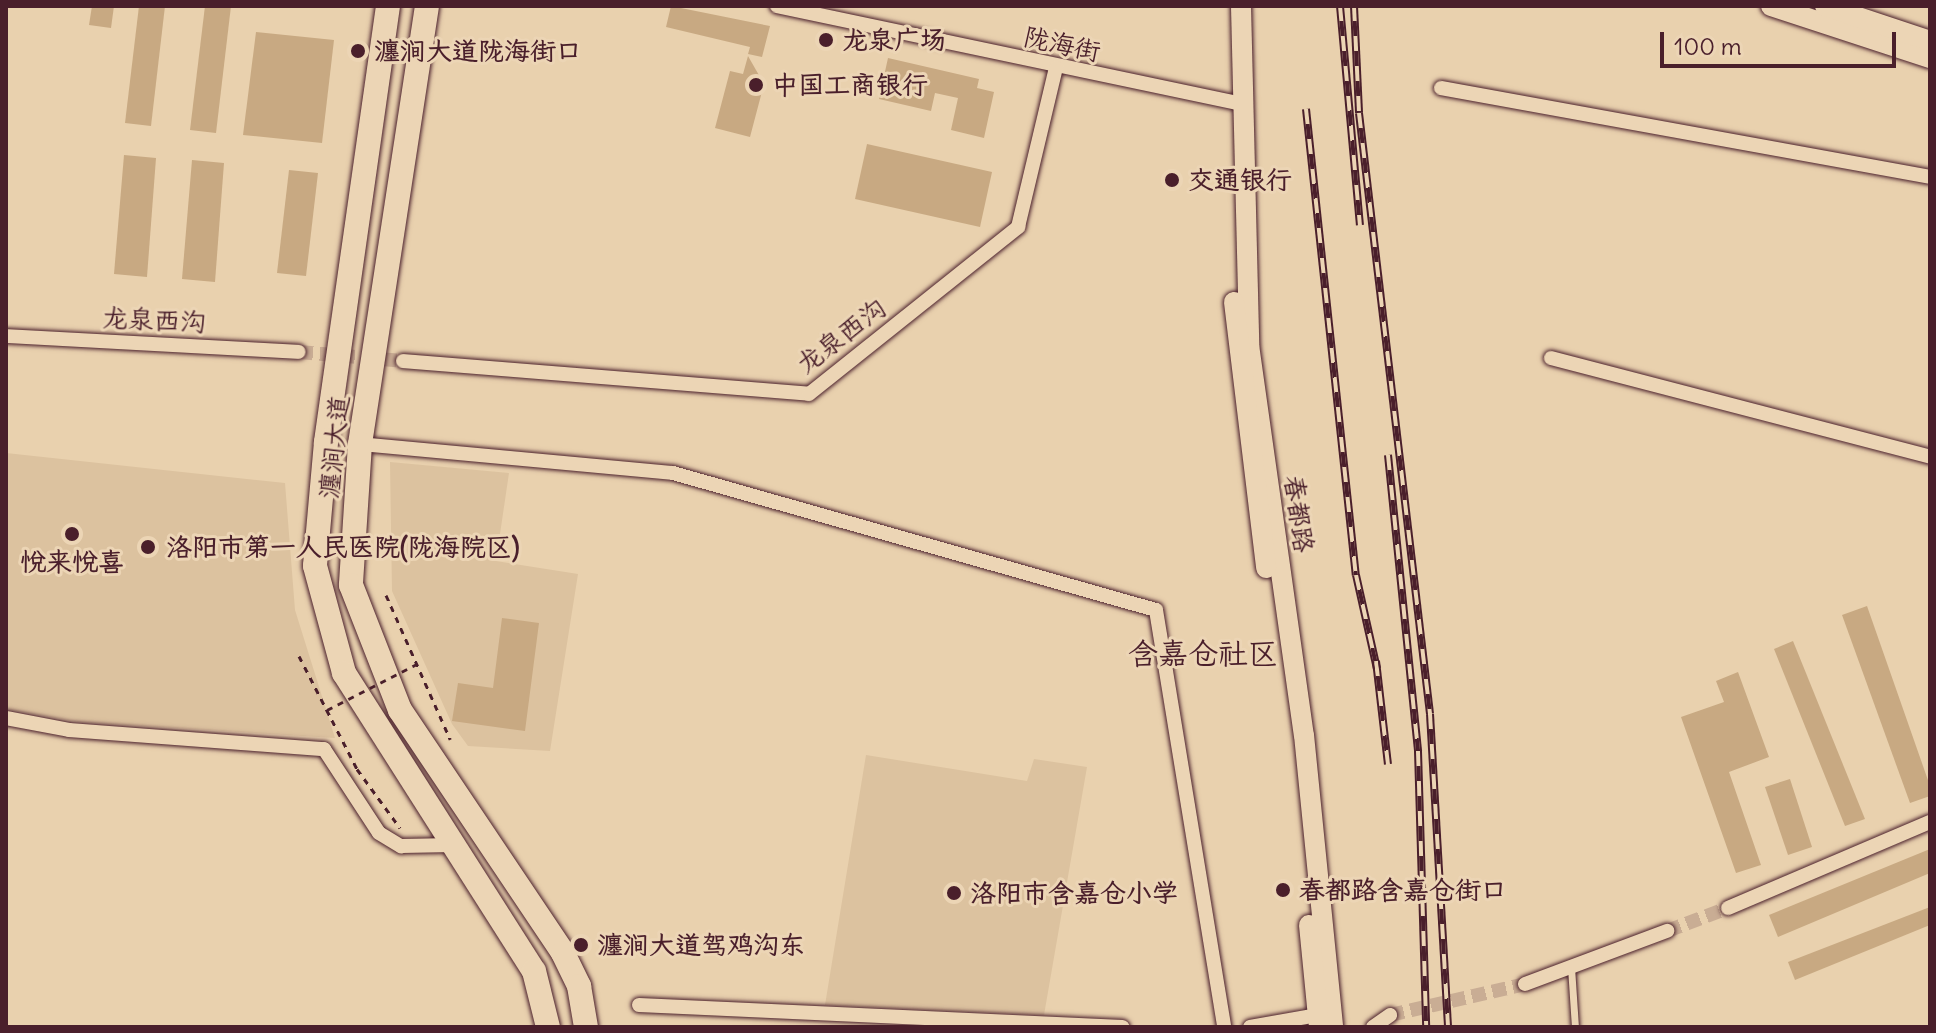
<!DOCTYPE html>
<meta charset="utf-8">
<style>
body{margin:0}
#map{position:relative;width:1936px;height:1033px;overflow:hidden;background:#e9d1ae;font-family:Delius,"LXGW WenKai TC",sans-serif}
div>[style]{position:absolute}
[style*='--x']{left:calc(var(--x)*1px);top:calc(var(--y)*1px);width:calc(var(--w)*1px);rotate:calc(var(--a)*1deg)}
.built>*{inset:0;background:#dcc29f}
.building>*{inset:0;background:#c8a982}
.street-tunnel>*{height:14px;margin-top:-7px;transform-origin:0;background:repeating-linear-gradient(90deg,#c9ad94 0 14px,transparent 0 21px)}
.path>*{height:3px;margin-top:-1.5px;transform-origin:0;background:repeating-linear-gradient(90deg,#4a1f2b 0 6px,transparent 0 12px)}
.roads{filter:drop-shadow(0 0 2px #4a1f2b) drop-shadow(0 0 2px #4a1f2b)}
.lane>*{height:7px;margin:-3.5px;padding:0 3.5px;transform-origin:3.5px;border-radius:3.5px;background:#ecd5b5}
.street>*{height:14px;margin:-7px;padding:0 7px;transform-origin:7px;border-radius:7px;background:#ecd5b5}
.secondary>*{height:20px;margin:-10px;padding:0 10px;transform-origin:10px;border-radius:10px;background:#ecd5b5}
.primary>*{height:24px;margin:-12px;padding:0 12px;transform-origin:12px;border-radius:12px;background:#ecd5b5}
.rail>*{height:8px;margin-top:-4px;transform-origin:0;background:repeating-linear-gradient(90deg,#ecd5b5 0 15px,#4a1f2b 0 30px);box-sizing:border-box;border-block:2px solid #4a1f2b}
.path-bridge>*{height:3px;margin-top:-1.5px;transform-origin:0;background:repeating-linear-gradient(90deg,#4a1f2b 0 6px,transparent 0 12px)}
.dots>*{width:22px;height:22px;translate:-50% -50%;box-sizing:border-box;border:4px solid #ecd5b5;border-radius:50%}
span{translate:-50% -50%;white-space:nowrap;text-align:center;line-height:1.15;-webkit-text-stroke:6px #ecd5b5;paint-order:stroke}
.poi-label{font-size:26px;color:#4a1f2b;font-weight:700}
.left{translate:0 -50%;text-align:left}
.street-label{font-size:26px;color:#4a1f2b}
.quarter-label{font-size:30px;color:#4a1f2b}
.frame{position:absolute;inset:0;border:8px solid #4a1f2b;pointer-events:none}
.scale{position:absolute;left:1660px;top:32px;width:236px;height:36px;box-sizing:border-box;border:4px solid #4a1f2b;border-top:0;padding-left:10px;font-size:24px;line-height:28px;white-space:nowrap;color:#4a1f2b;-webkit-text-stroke:6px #ecd5b5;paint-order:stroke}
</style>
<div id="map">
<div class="built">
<i style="clip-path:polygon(6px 453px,285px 483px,295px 610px,335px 738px,79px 722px,6px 709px)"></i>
<i style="clip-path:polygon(390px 462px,509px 473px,496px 561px,578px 574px,550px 751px,468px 746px,452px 724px,392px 591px)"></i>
<i style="clip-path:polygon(866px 755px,1027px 781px,1034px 759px,1087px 767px,1044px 1015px,825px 1005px)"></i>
</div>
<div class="building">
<i style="clip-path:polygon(92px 6px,114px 6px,111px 28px,89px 25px)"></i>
<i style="clip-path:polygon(139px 6px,165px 6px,151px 126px,125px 123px)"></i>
<i style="clip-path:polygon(205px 6px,231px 6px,216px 133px,190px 130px)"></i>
<i style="clip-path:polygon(671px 6px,770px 26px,762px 57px,748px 54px,750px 47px,666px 27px)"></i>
<i style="clip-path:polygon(256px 32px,334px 40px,322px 143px,243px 135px)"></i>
<i style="clip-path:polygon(748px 56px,764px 84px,750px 137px,715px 128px,730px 71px,743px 74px)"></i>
<i style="clip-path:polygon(888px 58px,979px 79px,977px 88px,994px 92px,984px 138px,951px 130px,958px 98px,935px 93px,931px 111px,879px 99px)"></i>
<i style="clip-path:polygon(867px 144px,992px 172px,980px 227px,855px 199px)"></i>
<i style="clip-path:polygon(124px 155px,156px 158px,147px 277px,114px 274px)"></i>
<i style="clip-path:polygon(192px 160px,224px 163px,215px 282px,182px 279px)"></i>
<i style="clip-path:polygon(289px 170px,318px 173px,306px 276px,277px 273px)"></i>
<i style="clip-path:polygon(1867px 606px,1930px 786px,1930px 796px,1910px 803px,1842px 615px)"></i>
<i style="clip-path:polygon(502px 618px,539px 623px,525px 731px,452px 721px,458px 683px,493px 688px)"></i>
<i style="clip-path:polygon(1793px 641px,1865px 819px,1845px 826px,1774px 649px)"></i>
<i style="clip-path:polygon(1738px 672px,1769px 757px,1729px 772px,1761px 865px,1736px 873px,1681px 717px,1724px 702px,1716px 681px)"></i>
<i style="clip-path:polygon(1790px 779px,1812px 847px,1788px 855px,1765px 787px)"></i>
<i style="clip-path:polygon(1930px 849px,1930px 873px,1778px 937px,1769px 915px)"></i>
<i style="clip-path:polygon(1930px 907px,1930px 925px,1795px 980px,1788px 962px)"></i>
</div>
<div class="street-tunnel">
<i style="--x:299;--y:352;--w:104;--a:4.9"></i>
<i style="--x:1667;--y:931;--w:65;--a:-20.7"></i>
<i style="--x:1390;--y:1015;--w:139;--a:-12.9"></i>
</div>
<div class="path">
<i style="--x:386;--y:595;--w:158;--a:66"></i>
<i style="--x:299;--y:656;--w:127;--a:62.8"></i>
<i style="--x:357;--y:769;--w:73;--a:53.9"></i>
</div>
<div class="roads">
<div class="lane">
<i style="--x:1571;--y:967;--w:60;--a:86.2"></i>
</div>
<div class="street">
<i style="--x:777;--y:6;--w:475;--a:11.9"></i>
<i style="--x:1441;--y:88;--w:497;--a:10.3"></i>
<i style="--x:6;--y:336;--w:293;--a:3.1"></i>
<i style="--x:1551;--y:358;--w:392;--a:14.6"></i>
<i style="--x:403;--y:361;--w:407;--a:4.6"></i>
<i style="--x:809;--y:394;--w:268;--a:-38.6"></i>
<i style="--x:1018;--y:227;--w:164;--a:-76.6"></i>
<i style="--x:360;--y:444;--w:314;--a:5.3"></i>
<i style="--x:673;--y:473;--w:502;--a:15.84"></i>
<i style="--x:1156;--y:610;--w:423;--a:80.7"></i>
<i style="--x:6;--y:718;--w:64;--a:10.8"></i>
<i style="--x:69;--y:730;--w:256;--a:4.3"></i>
<i style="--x:324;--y:749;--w:100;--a:56.8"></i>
<i style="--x:379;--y:833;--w:26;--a:31"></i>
<i style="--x:401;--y:846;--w:53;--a:-1.1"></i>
<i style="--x:1728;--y:908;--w:220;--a:-23.1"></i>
<i style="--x:1525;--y:984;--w:152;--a:-20.5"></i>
<i style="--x:639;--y:1005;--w:484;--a:2.6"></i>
<i style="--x:1250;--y:1027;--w:75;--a:-10"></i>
<i style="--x:1373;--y:1027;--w:21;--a:-35"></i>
</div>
<div class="secondary">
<i style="--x:1241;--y:6;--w:339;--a:88.6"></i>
<i style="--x:1249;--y:345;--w:394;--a:82"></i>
<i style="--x:1304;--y:735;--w:293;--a:84.3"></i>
<i style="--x:1771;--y:6;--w:167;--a:18.1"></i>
<i style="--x:1825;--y:6;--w:111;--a:18.4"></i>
<i style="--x:1234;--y:302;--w:268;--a:83.1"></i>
<i style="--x:1309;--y:925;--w:102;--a:84.4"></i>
</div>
<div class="primary">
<i style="--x:388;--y:6;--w:440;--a:98.1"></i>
<i style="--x:326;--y:442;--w:124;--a:95.1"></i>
<i style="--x:315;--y:566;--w:111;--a:74.8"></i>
<i style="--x:344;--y:673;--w:353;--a:57.5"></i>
<i style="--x:534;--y:971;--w:58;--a:76"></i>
<i style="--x:427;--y:6;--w:443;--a:98.7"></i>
<i style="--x:360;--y:444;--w:141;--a:93.7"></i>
<i style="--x:351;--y:585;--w:134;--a:68.6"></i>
<i style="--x:400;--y:710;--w:293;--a:56.1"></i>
<i style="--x:563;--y:953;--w:37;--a:64"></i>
<i style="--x:579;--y:986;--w:42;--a:80.3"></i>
</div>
</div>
<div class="rail">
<i style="--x:1340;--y:6;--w:220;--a:84.8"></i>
<i style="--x:1354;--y:6;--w:107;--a:87.3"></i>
<i style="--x:1359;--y:113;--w:605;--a:83.26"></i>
<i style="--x:1430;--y:714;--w:314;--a:86.7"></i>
<i style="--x:1306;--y:109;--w:469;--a:83.9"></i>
<i style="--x:1356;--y:575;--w:96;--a:77.4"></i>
<i style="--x:1388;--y:455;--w:298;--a:84.2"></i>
<i style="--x:1418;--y:751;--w:276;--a:88.3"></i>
<i style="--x:1376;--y:661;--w:104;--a:83.4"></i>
</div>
<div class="path-bridge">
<i style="--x:327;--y:710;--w:101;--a:-27.1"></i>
</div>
<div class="dots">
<i style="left:826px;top:40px;background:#4a1f2b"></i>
<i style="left:358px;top:51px;background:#4a1f2b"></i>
<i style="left:756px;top:85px;background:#4a1f2b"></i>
<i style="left:1172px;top:180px;background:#4a1f2b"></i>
<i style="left:72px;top:534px;background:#4a1f2b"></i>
<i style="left:148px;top:547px;background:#4a1f2b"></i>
<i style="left:1283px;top:890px;background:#4a1f2b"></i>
<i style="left:954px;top:893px;background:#4a1f2b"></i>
<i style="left:581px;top:945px;background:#4a1f2b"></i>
</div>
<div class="poi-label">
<span class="left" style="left:842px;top:40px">龙泉广场</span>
<span class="left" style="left:374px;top:51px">瀍涧大道陇海街口</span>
<span class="left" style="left:772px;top:85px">中国工商银行</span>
<span class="left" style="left:1188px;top:180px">交通银行</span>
<span class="left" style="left:166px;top:547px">洛阳市第一人民医院(陇海院区)</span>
<span style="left:72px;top:562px">悦来悦喜</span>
<span class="left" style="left:1299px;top:890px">春都路含嘉仓街口</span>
<span class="left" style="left:970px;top:893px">洛阳市含嘉仓小学</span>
<span class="left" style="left:597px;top:945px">瀍涧大道驾鸡沟东</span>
</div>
<div class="street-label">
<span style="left:1062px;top:44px;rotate:12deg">陇海街</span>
<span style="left:154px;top:320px;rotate:3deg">龙泉西沟</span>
<span style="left:841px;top:336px;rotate:-37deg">龙泉西沟</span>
<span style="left:334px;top:447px;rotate:-84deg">瀍涧大道</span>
<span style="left:1299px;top:514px;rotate:82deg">春都路</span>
</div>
<div class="quarter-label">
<span style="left:1203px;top:653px">含嘉仓社区</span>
</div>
<div class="frame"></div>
<div class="scale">100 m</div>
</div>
